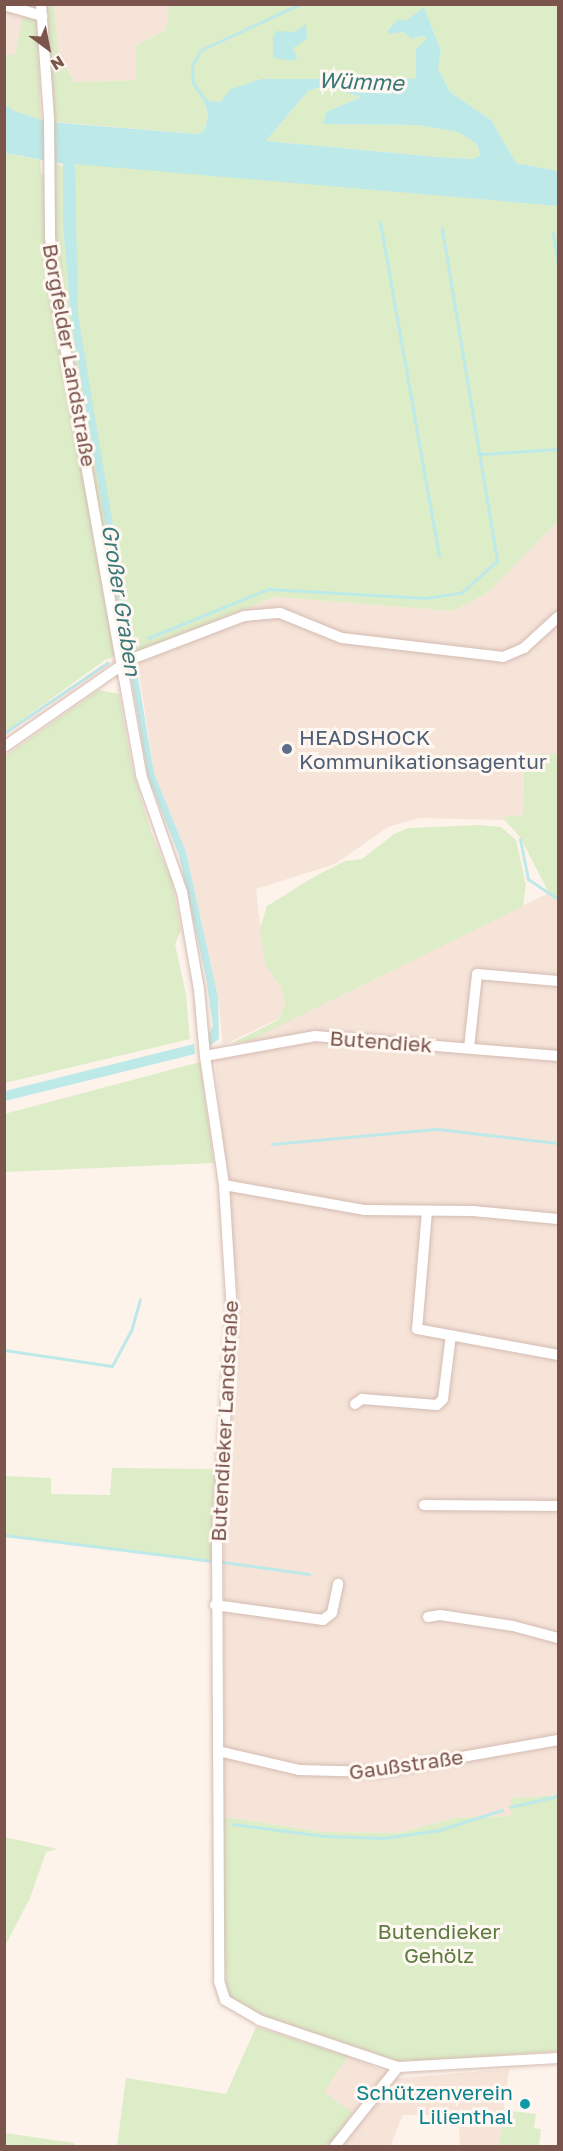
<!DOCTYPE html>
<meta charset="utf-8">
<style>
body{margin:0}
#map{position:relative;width:563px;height:2151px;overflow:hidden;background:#fdf3eb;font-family:"Golos Text",sans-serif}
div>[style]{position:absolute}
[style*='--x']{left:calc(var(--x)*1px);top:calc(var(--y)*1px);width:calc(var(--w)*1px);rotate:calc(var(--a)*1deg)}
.residential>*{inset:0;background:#f6e4d9}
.green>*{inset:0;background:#ddedc8}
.water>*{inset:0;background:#bde9e8}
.stream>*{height:3px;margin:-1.5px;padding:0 1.5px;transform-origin:1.5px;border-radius:1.5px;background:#bde9e8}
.roads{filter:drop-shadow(0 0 2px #d4bbb2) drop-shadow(0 0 2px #d4bbb2)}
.minor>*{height:10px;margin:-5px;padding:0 5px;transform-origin:5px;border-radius:5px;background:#fff}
.dots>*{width:16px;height:16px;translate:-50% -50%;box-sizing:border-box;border:3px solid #fff8f2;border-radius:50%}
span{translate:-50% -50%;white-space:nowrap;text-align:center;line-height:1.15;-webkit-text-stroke:6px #fff8f2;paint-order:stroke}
.street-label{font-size:21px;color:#7b544c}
.service-label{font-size:21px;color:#4e5e75}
.left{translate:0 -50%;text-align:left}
.park-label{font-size:21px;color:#5b7a40}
.culture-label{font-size:21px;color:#0d838f}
.right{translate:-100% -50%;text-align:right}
.water-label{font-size:22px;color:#3b7979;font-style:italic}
.frame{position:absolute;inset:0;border:6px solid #7b544c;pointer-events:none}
.north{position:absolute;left:18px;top:18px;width:60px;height:60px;-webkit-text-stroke:4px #fff8f2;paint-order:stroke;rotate:148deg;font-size:16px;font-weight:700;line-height:24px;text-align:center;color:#7b544c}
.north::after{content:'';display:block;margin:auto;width:21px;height:27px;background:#7b544c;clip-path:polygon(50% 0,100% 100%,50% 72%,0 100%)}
</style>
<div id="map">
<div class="residential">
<i style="clip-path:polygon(5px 5px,40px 5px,25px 10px,15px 55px,5px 55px)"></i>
<i style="clip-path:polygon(54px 5px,169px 5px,166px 30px,136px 45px,135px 80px,74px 82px,59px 55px)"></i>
<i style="clip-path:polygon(558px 521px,558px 754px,524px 755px,523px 815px,501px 820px,420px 818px,388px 827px,335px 864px,256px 889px,265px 964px,281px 987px,285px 1005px,278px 1019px,223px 1045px,218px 997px,186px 852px,154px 773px,136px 652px,275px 597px,452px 611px,486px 594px)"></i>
<i style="clip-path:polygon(549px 893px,558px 899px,558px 1795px,512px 1798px,512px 1816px,454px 1818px,399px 1833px,324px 1832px,224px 1817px,224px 1503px,237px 1360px,238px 1297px,215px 1060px,254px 1052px,247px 1042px,292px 1017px)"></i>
<i style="clip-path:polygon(348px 2056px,400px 2078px,509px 2069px,499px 2146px,460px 2146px,458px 2115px,403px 2115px,390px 2146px,344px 2146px,361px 2119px,324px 2092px)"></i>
</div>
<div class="green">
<i style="clip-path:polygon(46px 5px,54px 5px,59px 55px,74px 82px,135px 80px,136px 45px,166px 30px,169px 5px,558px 5px,558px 171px,516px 163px,491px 120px,450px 92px,438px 68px,441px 51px,424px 7px,407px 20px,397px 20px,387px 30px,390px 34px,403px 32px,411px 39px,422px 36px,428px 39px,416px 49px,416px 80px,327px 72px,318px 79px,261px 79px,232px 89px,220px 102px,204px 100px,208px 116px,205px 129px,198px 134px,55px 122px)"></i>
<i style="clip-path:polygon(23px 16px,37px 19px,41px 120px,13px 111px,5px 103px,5px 55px,15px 55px)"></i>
<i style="clip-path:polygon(324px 86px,361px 97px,326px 112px,323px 124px,418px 125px,458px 132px,477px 144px,480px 155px,474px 159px,438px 157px,266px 141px,308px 91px)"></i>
<i style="clip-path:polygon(4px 153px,40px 160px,41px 175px,55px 170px,55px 163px,64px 167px,82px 163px,558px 206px,558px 521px,486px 594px,452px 611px,275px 597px,136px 652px,134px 648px,105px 660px,5px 732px)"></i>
<i style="clip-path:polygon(99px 690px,119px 694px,133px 772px,151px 832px,172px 882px,181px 930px,175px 944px,186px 995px,190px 1039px,5px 1083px,5px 756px)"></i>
<i style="clip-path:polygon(524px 754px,558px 754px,558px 899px,549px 893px,520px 837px,502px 817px,523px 815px)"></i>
<i style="clip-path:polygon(480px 825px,501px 827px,516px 840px,526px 885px,523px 906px,247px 1042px,232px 1043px,278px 1020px,285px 1005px,281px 987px,265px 964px,260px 928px,267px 906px,317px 875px,345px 861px,362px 859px,394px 834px,408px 828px)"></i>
<i style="clip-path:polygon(200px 1062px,214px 1163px,5px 1172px,4px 1114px)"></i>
<i style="clip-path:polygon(112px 1468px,216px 1469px,212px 1561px,5px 1535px,5px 1476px,51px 1478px,51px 1494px,110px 1495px)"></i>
<i style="clip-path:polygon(558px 1795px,558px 2051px,403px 2063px,261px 2016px,227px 1995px,222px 1915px,224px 1817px,324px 1832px,399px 1833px,454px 1818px,511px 1816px,511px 1798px)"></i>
<i style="clip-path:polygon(5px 1837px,57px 1849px,46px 1852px,30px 1898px,5px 1946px)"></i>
<i style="clip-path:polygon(256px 2027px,348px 2056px,324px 2092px,353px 2113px,330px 2146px,117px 2146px,126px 2078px,226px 2094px)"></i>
<i style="clip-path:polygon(504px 2110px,536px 2114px,534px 2128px,541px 2129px,539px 2146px,499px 2146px)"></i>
<i style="clip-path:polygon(5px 2133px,74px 2143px,74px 2146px,5px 2146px)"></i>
</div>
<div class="water">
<i style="clip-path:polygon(evenodd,424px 7px,441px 51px,438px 68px,450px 92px,491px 120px,516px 163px,558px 171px,558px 206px,75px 164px,78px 315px,154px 773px,186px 852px,218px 997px,219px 1039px,206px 1048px,206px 1039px,213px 1026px,206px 977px,179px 855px,148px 777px,72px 326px,63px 225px,63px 164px,5px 153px,4px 103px,14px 111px,49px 122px,198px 134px,205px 129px,208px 116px,204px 100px,220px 102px,231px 89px,261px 79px,318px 79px,327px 72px,416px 79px,416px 49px,427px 38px,422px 36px,411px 39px,403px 32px,390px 34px,387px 31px,397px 20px,407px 20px,424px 7px,324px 86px,361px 97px,326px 112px,323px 124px,418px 125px,458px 132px,477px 144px,480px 155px,474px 159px,438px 157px,266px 141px,308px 91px,324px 86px)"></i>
<i style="clip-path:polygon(306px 24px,307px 39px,293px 48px,297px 58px,294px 61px,273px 58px,273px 36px,277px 31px,295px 32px)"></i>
<i style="clip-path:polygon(194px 1044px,195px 1054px,5px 1101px,5px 1091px)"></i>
</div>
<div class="stream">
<i style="--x:206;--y:101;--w:22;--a:-126"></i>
<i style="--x:193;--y:83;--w:18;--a:-93"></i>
<i style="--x:192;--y:65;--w:17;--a:-59"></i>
<i style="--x:201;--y:50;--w:109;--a:-24.9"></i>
<i style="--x:380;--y:222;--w:339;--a:80"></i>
<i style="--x:553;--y:233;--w:32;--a:81"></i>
<i style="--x:481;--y:454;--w:77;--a:-3.7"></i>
<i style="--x:148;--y:638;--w:130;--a:-22.2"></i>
<i style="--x:268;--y:589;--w:158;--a:3.3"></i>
<i style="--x:426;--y:598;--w:36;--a:-9"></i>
<i style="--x:462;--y:592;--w:47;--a:-41.5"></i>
<i style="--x:497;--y:561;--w:338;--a:-99.4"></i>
<i style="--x:4;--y:733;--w:125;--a:-34.2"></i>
<i style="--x:520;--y:839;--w:41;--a:78.7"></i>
<i style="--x:528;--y:879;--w:36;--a:34"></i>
<i style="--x:272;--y:1144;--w:167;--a:-5.2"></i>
<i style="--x:438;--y:1129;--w:121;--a:6.7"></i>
<i style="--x:4;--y:1350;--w:109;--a:8.4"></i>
<i style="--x:112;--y:1366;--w:40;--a:-62"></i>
<i style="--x:131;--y:1331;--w:33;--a:-74"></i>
<i style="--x:4;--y:1535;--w:210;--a:7.1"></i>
<i style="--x:223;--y:1562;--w:87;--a:7.9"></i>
<i style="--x:510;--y:1807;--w:49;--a:-12.9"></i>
<i style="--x:232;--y:1824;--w:93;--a:7.4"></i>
<i style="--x:324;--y:1836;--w:60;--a:1.9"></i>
<i style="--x:384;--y:1838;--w:56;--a:-8.3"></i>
<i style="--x:439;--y:1830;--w:66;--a:-17.6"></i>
</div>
<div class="roads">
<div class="minor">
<i style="--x:41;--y:4;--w:115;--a:86"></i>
<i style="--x:49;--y:119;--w:118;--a:89.5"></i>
<i style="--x:50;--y:237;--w:65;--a:83.9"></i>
<i style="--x:57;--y:302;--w:480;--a:79.9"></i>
<i style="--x:141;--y:775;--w:124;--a:70.7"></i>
<i style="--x:182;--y:892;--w:98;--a:80.1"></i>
<i style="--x:199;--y:989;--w:67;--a:84.9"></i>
<i style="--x:205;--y:1056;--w:130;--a:81.6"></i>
<i style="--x:224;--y:1185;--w:126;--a:86.4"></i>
<i style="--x:232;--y:1311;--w:229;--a:93.7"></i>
<i style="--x:217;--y:1540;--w:441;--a:89.7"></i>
<i style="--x:219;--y:1981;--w:20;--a:72"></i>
<i style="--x:225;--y:2000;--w:39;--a:30"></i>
<i style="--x:259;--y:2020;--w:147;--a:18.7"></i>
<i style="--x:398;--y:2067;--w:160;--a:-3.2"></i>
<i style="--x:4;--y:5;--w:40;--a:16"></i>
<i style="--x:4;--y:747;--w:152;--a:-34.8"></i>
<i style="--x:129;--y:660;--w:123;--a:-20.9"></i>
<i style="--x:244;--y:616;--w:36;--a:-5"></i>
<i style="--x:280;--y:613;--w:67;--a:22"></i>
<i style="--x:342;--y:638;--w:162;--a:6.7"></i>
<i style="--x:503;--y:657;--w:23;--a:-23"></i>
<i style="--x:524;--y:648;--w:46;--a:-42.4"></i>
<i style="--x:469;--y:1048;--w:74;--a:-83.8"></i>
<i style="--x:477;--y:974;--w:81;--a:4.9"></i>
<i style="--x:205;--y:1056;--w:112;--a:-10.3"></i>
<i style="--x:315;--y:1036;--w:244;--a:4.7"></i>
<i style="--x:224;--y:1185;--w:142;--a:10.1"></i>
<i style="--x:364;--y:1210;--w:109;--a:0.5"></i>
<i style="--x:473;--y:1211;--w:85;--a:5.4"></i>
<i style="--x:427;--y:1211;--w:118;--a:94.8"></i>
<i style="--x:417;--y:1329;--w:143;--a:10.4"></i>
<i style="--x:355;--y:1404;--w:9;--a:-36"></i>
<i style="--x:362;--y:1399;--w:75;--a:4.6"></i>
<i style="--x:437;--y:1405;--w:8;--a:-45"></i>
<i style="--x:443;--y:1399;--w:64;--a:-82.9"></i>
<i style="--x:424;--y:1505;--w:134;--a:0.4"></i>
<i style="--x:215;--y:1605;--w:109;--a:7.9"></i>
<i style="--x:323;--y:1620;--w:11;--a:-38"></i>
<i style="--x:332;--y:1613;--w:30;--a:-78"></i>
<i style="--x:428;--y:1617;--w:12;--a:-9"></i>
<i style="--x:440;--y:1615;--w:74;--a:8.6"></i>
<i style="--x:513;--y:1626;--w:47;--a:14.9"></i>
<i style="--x:218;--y:1751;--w:83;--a:13.2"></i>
<i style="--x:299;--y:1770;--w:78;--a:1.5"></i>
<i style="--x:377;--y:1772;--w:184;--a:-10"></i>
<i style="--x:335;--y:2146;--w:101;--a:-51.4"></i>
</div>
</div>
<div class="dots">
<i style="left:287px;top:749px;background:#5c6f8a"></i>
<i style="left:525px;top:2104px;background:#0f9aa8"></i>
</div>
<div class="street-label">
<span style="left:70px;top:355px;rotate:80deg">Borgfelder Landstraße</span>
<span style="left:381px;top:1041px;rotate:4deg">Butendiek</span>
<span style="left:224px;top:1421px;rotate:-87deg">Butendieker Landstraße</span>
<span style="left:406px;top:1764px;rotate:-8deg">Gaußstraße</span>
</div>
<div class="service-label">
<span class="left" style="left:299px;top:749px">HEADSHOCK<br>Kommunikationsagentur</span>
</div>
<div class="park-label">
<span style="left:439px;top:1943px">Butendieker<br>Gehölz</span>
</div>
<div class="culture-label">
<span class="right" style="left:513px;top:2104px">Schützenverein<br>Lilienthal</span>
</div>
<div class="water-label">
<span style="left:361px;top:81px;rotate:2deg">Wümme</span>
<span style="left:122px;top:600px;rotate:81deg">Großer Graben</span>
</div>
<div class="frame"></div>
<div class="north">N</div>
</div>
